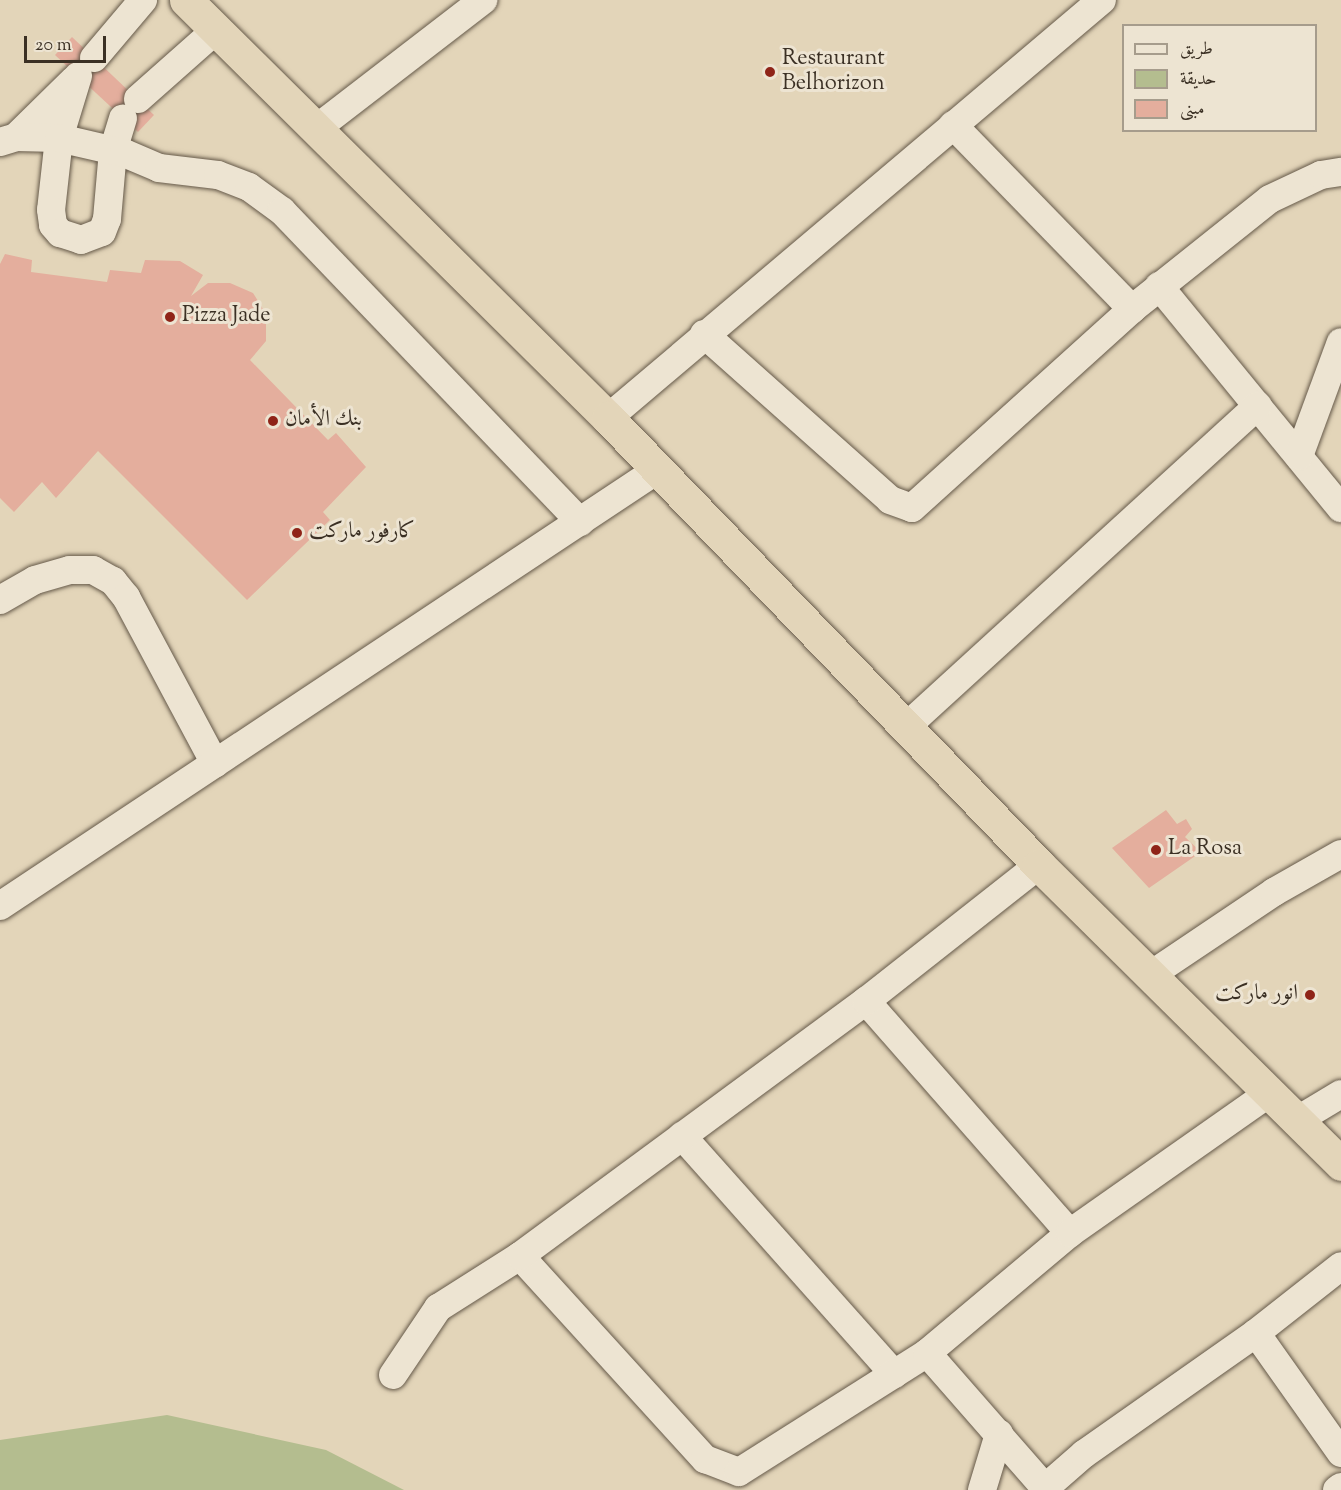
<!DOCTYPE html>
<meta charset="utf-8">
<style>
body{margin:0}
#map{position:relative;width:1341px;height:1490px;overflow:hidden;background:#e3d5b9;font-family:"Sorts Mill Goudy",Amiri,serif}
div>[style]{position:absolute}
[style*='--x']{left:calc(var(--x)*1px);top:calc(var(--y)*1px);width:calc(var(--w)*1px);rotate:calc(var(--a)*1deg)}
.green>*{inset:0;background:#b4bd8f}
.building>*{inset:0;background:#e4ae9d}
.roads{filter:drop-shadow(0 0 2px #655949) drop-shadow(0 0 2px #655949)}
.minor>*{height:28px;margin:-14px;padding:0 14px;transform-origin:14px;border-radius:14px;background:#ede4d2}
.highway>*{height:33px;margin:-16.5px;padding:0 16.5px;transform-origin:16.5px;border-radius:16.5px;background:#e3d5b9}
.dots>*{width:16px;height:16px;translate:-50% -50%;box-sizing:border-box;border:3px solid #ede4d2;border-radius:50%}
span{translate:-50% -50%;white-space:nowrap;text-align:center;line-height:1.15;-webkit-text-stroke:6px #ede4d2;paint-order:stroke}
.poi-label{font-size:22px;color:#3b3024}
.left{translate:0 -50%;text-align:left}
.right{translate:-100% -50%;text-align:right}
.legend{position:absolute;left:1122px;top:24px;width:195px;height:108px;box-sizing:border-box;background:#ede4d2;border:2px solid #a69c8c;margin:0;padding:8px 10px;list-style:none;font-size:18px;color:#3b3024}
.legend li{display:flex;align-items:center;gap:12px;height:30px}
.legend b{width:30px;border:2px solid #a69c8c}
.scale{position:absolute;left:24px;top:36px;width:82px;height:27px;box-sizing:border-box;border:3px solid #3b3024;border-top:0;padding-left:8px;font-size:18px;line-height:21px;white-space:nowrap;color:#3b3024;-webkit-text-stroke:4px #ede4d2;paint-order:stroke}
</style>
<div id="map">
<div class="green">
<i style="clip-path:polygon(167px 1415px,326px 1450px,404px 1490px,0 1490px,0 1440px)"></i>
</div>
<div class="building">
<i style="clip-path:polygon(72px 37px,154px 115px,138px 132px,55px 55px)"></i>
<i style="clip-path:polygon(5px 254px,32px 260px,31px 272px,107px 282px,110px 270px,141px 273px,145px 260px,180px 261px,203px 275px,191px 296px,208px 283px,230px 283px,253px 293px,266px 314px,266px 341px,250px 360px,328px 440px,336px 433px,366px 467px,323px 512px,330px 520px,247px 600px,98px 451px,56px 498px,42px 482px,14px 512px,0 498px,0 264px)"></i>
<i style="clip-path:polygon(1166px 810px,1177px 824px,1186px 819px,1192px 829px,1185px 837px,1201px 852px,1149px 888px,1112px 848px)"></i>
</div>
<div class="roads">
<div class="minor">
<i style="--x:94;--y:58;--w:76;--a:-49.8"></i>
<i style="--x:78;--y:76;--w:65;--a:107"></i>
<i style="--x:59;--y:138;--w:72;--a:96.3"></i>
<i style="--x:51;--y:210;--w:15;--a:82"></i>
<i style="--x:53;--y:225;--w:11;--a:49"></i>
<i style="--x:60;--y:233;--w:22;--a:18"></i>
<i style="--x:81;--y:240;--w:22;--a:-21"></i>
<i style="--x:102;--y:232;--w:14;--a:-69"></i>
<i style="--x:107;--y:219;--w:68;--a:-85"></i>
<i style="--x:113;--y:151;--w:34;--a:-73"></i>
<i style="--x:138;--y:99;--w:104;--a:-41.5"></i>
<i style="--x:953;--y:125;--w:257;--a:45.8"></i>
<i style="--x:317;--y:128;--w:210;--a:-37.6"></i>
<i style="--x:16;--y:137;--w:81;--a:-44.5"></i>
<i style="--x:0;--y:142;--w:17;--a:-17"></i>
<i style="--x:16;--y:137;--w:43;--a:1.3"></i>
<i style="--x:59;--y:138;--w:67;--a:13"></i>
<i style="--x:124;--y:153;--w:38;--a:23"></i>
<i style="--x:159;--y:168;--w:59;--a:6.8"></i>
<i style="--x:218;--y:175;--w:33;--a:21"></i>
<i style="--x:249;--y:187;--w:41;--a:36"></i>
<i style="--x:282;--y:211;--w:431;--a:46.2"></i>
<i style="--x:1159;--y:286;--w:287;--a:50.7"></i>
<i style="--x:704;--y:334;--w:249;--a:41.7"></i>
<i style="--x:890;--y:500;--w:23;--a:20"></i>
<i style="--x:912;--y:508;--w:297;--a:-42.1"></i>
<i style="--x:1132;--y:309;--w:176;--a:-38.6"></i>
<i style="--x:1270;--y:199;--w:56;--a:-25.2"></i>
<i style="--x:1321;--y:175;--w:20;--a:-9"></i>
<i style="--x:608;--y:418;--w:647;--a:-40.24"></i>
<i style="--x:1299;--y:456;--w:121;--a:-69.8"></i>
<i style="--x:0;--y:600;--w:40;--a:-29.7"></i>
<i style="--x:35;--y:580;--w:36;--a:-16"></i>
<i style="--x:70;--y:570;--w:23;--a:0"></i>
<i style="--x:93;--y:570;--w:23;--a:29"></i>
<i style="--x:113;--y:581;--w:21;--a:51"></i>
<i style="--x:126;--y:597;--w:189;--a:61.9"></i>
<i style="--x:907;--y:726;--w:475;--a:-42.4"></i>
<i style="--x:0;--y:906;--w:789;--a:-33.57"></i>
<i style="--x:1149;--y:976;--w:151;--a:-33.9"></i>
<i style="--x:1274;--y:892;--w:77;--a:-29.6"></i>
<i style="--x:866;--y:1001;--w:309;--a:48.7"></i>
<i style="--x:1296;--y:1121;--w:52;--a:-31"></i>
<i style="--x:682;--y:1136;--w:319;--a:48.3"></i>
<i style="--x:520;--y:1256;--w:275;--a:47.7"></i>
<i style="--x:705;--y:1459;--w:36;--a:21"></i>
<i style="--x:739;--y:1472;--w:222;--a:-32.3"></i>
<i style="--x:927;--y:1353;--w:187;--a:-40"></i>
<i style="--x:1070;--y:1233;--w:243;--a:-35.1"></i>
<i style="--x:1256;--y:1333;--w:147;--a:54.7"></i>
<i style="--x:927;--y:1353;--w:182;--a:48.8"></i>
<i style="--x:393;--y:1375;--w:81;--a:-56.1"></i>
<i style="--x:438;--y:1308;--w:97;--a:-32.4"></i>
<i style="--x:520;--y:1256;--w:430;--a:-36.4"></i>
<i style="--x:866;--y:1001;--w:220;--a:-38.2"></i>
<i style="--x:1045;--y:1488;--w:52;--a:-41.1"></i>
<i style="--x:1084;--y:1454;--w:210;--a:-35.1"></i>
<i style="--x:1256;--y:1333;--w:108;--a:-38.2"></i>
<i style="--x:982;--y:1490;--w:59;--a:-73.1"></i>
<i style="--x:1337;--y:1490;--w:5;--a:-37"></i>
</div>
<div class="highway">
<i style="--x:186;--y:0;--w:594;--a:44.73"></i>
<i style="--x:608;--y:418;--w:621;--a:46.04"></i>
<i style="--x:1039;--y:865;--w:425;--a:44.7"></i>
</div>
</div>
<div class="dots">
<i style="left:770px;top:72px;background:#8f2418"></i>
<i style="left:170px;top:317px;background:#8f2418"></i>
<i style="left:273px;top:421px;background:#8f2418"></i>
<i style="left:297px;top:533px;background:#8f2418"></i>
<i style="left:1156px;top:850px;background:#8f2418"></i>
<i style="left:1310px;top:995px;background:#8f2418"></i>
</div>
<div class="poi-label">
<span class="left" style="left:782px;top:72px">Restaurant<br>Belhorizon</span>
<span class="left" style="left:182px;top:317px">Pizza Jade</span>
<span class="left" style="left:285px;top:421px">بنك الأمان</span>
<span class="left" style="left:309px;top:533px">كارفور ماركت</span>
<span class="left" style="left:1168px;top:850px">La Rosa</span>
<span class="right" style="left:1298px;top:995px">انور ماركت</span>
</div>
<ul class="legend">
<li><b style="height:8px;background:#ede4d2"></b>طريق</li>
<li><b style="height:16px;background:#b4bd8f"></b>حديقة</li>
<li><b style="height:16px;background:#e4ae9d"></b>مبنى</li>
</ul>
<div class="scale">20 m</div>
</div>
